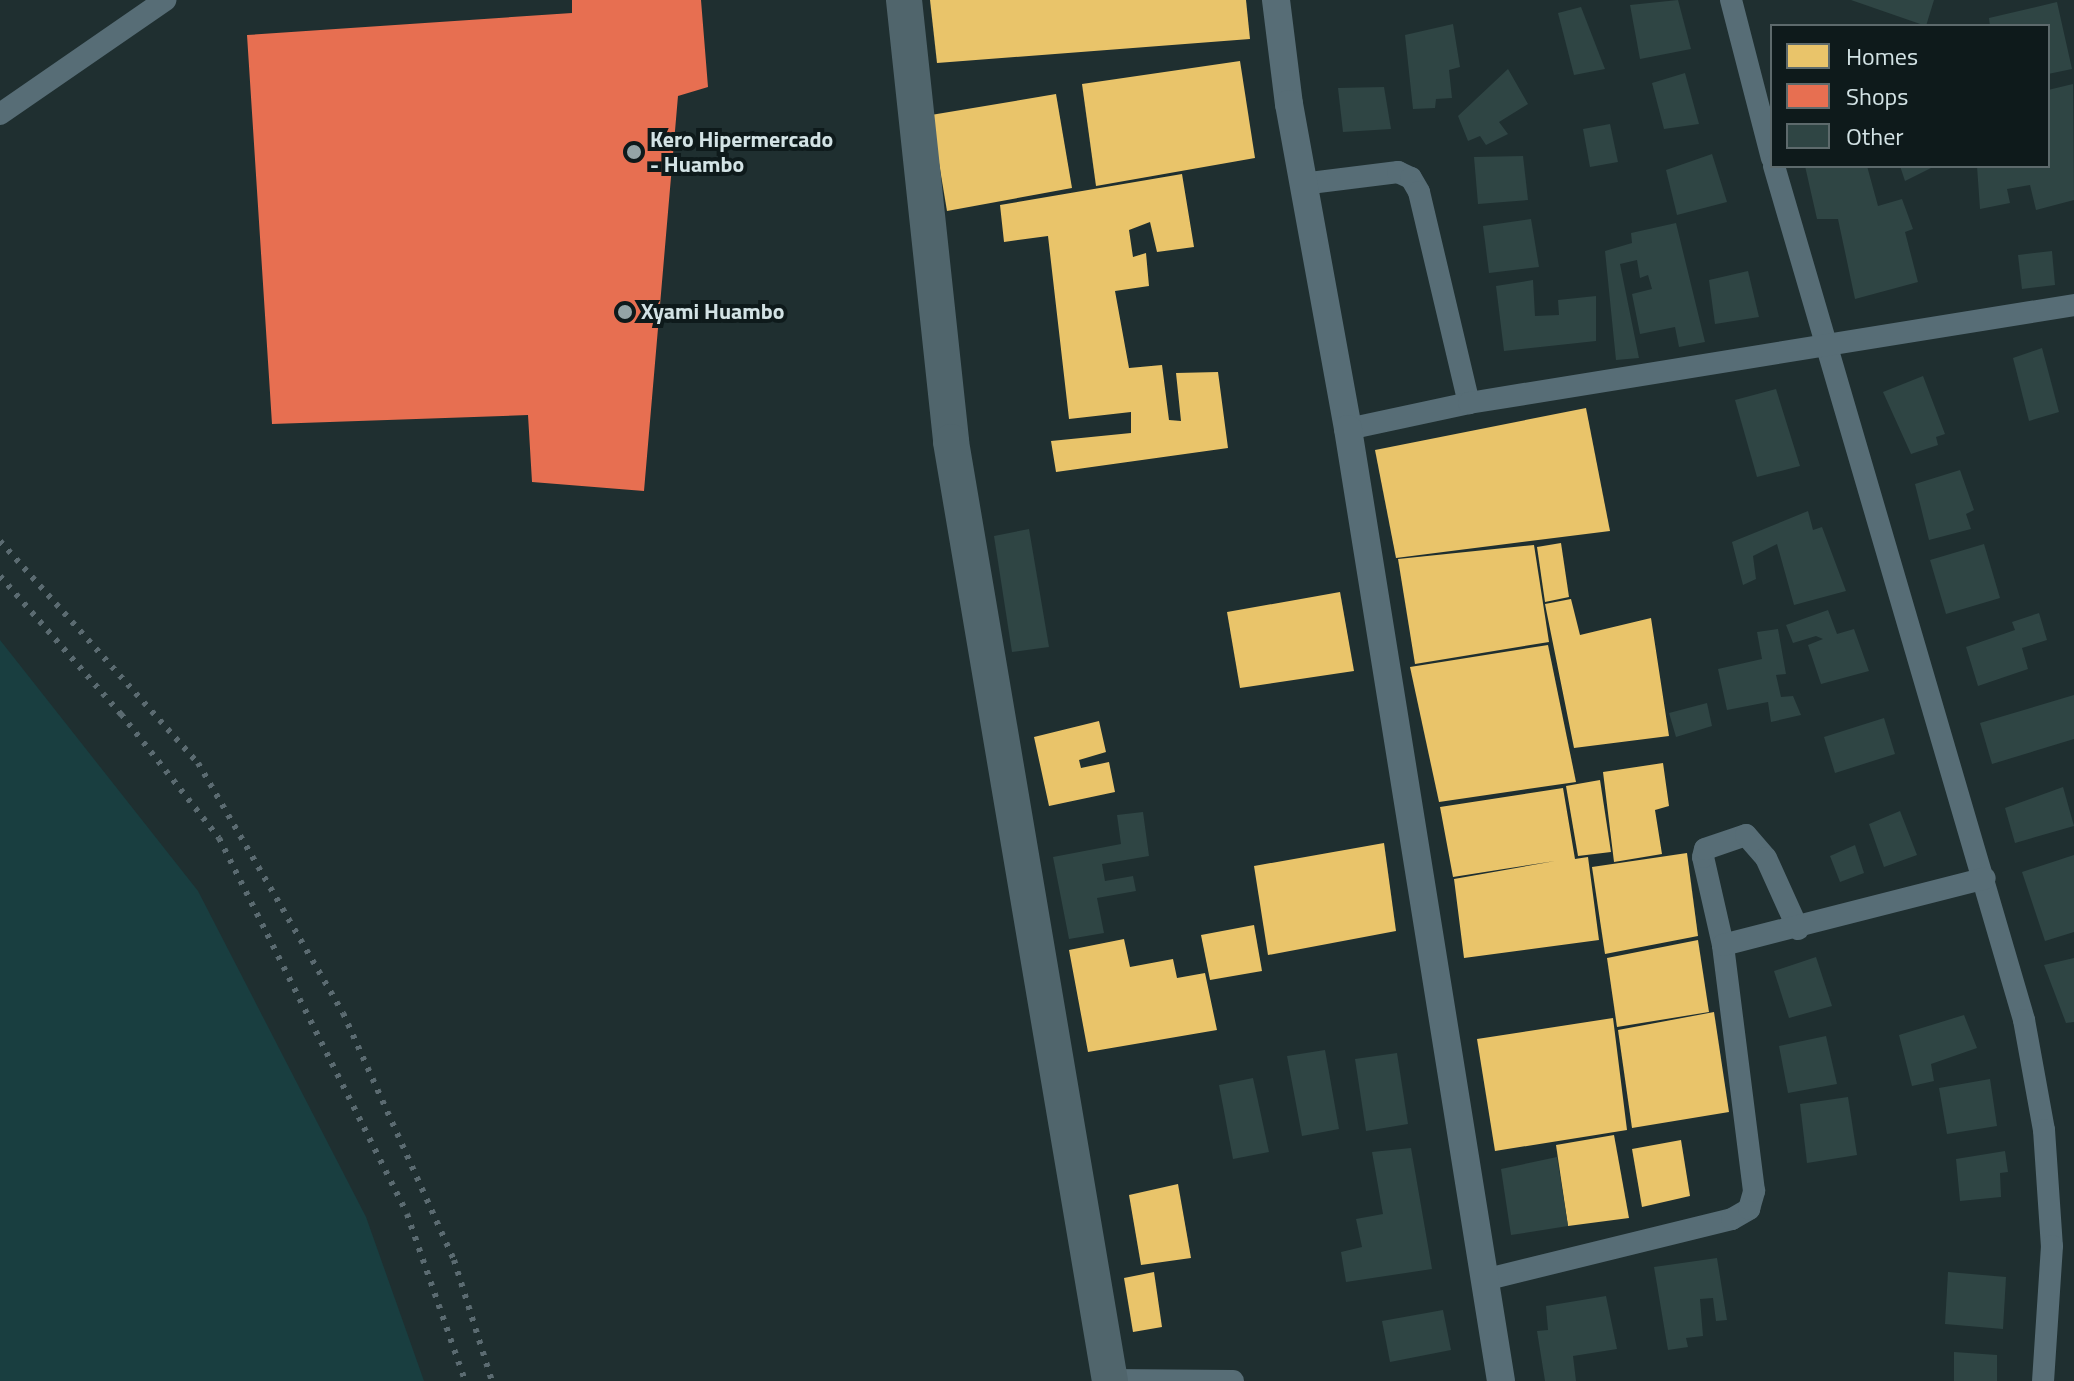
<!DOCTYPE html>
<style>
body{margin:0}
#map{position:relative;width:2074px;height:1381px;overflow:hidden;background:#1f2f30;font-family:"Titillium Web",sans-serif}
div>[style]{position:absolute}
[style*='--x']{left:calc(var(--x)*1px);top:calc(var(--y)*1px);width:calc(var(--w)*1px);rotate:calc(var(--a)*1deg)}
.built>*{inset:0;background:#193e40}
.homes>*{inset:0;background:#e9c46a}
.shops>*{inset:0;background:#e76f51}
.building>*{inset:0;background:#2f4544}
.minor>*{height:22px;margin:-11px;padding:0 11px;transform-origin:11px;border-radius:11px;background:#576d76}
.tertiary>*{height:28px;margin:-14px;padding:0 14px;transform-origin:14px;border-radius:14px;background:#576d76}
.primary>*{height:36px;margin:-18px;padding:0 18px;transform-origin:18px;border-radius:18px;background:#50656c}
.rail>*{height:6px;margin-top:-3px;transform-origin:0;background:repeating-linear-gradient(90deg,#5b6b71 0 4px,transparent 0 12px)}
.dots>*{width:22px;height:22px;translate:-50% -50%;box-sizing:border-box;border:4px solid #0e1a1b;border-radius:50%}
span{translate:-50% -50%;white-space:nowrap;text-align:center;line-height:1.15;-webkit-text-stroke:8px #0e1a1b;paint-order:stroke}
.poi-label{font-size:22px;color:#d3e3e5;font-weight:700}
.left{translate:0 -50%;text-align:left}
.legend{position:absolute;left:1770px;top:24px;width:280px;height:144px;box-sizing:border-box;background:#0e1a1b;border:2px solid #5d6a6c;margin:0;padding:10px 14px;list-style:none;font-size:24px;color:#d3e3e5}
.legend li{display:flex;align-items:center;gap:16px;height:40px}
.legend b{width:40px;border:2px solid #5d6a6c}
</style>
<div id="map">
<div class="built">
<i style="clip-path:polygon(0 640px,198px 891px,366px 1217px,424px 1381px,0 1381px)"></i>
</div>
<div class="homes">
<i style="clip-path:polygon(930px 0,1246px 0,1250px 39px,937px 63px)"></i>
<i style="clip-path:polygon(1240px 61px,1255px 158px,1096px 186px,1082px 84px)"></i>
<i style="clip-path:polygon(1056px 94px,1072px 188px,947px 211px,931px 115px)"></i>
<i style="clip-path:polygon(1182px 174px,1194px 247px,1157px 252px,1150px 222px,1129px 230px,1133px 257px,1146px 253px,1149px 286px,1115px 291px,1129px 368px,1162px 365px,1169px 420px,1181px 421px,1176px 373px,1218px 372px,1228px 448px,1056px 472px,1051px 441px,1131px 433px,1131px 412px,1069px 419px,1048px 236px,1004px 242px,1000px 205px)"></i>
<i style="clip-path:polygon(1586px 408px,1610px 531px,1396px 558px,1375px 450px)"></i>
<i style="clip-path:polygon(1561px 543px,1569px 597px,1545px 602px,1537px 547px)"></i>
<i style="clip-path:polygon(1534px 545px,1549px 642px,1415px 664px,1398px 559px)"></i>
<i style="clip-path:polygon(1340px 592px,1354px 671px,1240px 688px,1227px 612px)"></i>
<i style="clip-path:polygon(1571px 599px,1580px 635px,1651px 618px,1669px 736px,1574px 748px,1545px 604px)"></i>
<i style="clip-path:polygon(1548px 645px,1576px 782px,1439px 802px,1410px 667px)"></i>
<i style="clip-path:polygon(1099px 721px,1106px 752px,1079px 760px,1081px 768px,1109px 762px,1115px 792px,1049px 806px,1034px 737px)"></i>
<i style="clip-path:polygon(1663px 763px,1669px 806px,1655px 810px,1662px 854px,1614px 862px,1603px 772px)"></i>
<i style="clip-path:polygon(1600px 780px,1611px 852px,1578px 856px,1566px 786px)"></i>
<i style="clip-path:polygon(1563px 788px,1575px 859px,1588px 857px,1599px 940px,1464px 958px,1454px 879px,1555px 861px,1453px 877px,1440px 807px)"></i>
<i style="clip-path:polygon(1384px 843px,1396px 931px,1268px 955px,1254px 866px)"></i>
<i style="clip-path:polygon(1687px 853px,1698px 936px,1605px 954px,1592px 867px)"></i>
<i style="clip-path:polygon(1254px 925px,1262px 971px,1210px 980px,1201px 935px)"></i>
<i style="clip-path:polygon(1124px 939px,1130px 967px,1173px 959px,1177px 978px,1205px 973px,1217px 1030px,1088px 1052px,1069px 950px)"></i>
<i style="clip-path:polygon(1698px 940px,1709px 1012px,1617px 1027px,1607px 958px)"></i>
<i style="clip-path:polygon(1714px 1012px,1729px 1112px,1632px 1128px,1618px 1030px)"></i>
<i style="clip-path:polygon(1613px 1018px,1627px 1130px,1495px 1151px,1477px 1039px)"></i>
<i style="clip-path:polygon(1614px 1135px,1629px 1218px,1568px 1226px,1556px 1145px)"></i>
<i style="clip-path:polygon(1681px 1140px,1690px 1196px,1642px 1207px,1632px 1149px)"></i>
<i style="clip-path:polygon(1178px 1184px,1191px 1258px,1141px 1265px,1129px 1195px)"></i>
<i style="clip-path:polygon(1154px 1272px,1162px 1327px,1133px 1332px,1124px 1278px)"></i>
</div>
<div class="shops">
<i style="clip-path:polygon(572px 0,701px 0,708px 87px,678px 96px,644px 491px,532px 482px,528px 415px,272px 424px,247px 35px,572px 13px)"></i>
</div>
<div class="building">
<i style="clip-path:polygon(1678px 0,1691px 49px,1640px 59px,1630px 5px)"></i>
<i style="clip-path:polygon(1851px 0,1934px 0,1926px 26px)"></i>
<i style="clip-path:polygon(2057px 2px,2072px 69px,2048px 74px,2048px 26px,1990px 26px,1989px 18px)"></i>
<i style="clip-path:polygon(1581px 7px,1605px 69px,1574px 75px,1558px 13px)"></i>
<i style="clip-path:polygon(1453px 24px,1460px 67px,1449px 70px,1452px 98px,1436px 99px,1435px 108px,1413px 109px,1405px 35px)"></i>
<i style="clip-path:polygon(1508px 69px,1528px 104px,1499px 122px,1508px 134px,1486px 145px,1480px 136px,1468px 141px,1458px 116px)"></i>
<i style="clip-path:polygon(1685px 73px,1699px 124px,1664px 129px,1652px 83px)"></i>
<i style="clip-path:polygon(2073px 84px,2074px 200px,2036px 210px,2030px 185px,2007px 189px,2010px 203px,1980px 209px,1977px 166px,2048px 166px,2048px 90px)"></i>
<i style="clip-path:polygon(1384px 87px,1391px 129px,1343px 132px,1338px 88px)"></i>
<i style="clip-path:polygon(1610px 124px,1618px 162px,1590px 167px,1583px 129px)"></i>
<i style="clip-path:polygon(1712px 154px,1727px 202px,1677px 215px,1666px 170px)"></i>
<i style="clip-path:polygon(1523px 156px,1528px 200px,1478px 204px,1474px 157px)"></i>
<i style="clip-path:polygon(1805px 166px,1867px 166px,1878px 206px,1902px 199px,1913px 229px,1905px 232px,1918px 282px,1855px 299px,1838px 219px,1817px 219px)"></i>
<i style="clip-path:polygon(1900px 166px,1933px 166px,1933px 167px,1905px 181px)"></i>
<i style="clip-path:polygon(1531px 219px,1539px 267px,1489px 273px,1483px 226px)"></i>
<i style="clip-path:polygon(1676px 223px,1705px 342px,1679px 347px,1675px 327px,1640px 334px,1632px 294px,1652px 289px,1648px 275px,1640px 278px,1637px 260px,1620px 264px,1639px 358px,1616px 360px,1605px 251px,1632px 243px,1631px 233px)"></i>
<i style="clip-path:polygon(2052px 251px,2055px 285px,2022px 289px,2018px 255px)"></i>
<i style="clip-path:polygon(1748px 271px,1759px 317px,1715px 324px,1709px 280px)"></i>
<i style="clip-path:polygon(1533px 280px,1535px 316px,1559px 315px,1558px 300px,1596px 296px,1596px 341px,1504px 351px,1496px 286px)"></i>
<i style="clip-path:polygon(2042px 348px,2059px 412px,2029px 421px,2013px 358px)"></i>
<i style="clip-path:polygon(1923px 376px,1945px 434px,1936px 437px,1938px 445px,1911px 454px,1883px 392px)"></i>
<i style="clip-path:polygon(1776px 389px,1800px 466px,1757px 477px,1735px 400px)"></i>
<i style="clip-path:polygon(1960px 470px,1974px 510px,1966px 514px,1971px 529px,1929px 540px,1915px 484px)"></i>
<i style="clip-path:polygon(1808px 511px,1813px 530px,1822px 527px,1846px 591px,1794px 605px,1777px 544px,1753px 556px,1756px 579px,1743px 585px,1732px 542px)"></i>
<i style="clip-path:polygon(1029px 529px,1049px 647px,1012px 652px,994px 536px)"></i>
<i style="clip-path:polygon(1984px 544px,2000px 598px,1946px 614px,1930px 560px)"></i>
<i style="clip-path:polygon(1828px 610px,1837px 634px,1854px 629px,1869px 671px,1821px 684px,1808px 645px,1823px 639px,1816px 636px,1793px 643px,1786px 625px)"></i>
<i style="clip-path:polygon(2039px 613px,2047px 640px,2022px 648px,2028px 669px,1978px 686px,1966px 647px,2015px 630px,2012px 622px)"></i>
<i style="clip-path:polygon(1778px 629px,1786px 674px,1776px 675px,1781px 697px,1793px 696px,1801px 715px,1771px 722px,1768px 702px,1727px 710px,1718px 669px,1762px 659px,1757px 632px)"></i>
<i style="clip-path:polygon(2074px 695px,2074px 739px,1992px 764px,1980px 723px)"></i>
<i style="clip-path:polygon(1707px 703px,1712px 726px,1676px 737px,1669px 713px)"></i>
<i style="clip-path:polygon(1884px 718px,1895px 754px,1835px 773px,1824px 737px)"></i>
<i style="clip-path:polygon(2063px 787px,2074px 826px,2015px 843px,2005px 808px)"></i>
<i style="clip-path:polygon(1900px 811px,1917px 855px,1884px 867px,1869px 824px)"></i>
<i style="clip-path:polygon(1143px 812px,1149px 856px,1102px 864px,1105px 881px,1133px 876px,1136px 891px,1097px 898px,1104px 933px,1069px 939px,1053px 857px,1121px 844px,1117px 815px)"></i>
<i style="clip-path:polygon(1855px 845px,1864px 873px,1840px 882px,1830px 856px)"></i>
<i style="clip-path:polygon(2074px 855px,2074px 932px,2045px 941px,2022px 872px)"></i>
<i style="clip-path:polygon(1816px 957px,1832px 1006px,1789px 1018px,1774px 971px)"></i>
<i style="clip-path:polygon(2074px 958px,2074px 1022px,2066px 1023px,2044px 965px)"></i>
<i style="clip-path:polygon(1964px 1015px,1977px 1048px,1931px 1064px,1934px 1081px,1912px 1086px,1899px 1035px)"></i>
<i style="clip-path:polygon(1826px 1036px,1837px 1084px,1788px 1093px,1779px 1046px)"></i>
<i style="clip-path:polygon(1325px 1050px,1339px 1129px,1302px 1136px,1287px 1056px)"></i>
<i style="clip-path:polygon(1397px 1053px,1408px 1124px,1366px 1131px,1355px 1059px)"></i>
<i style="clip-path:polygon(1253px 1078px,1269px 1152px,1233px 1159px,1219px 1085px)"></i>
<i style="clip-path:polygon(1990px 1079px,1997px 1126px,1947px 1134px,1939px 1088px)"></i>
<i style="clip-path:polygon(1848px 1097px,1857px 1155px,1807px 1163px,1800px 1104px)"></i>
<i style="clip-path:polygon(1411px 1148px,1432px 1269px,1346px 1282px,1341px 1252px,1362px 1247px,1356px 1219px,1383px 1214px,1372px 1152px)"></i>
<i style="clip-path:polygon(2005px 1151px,2008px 1172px,2000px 1173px,2001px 1197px,1960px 1201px,1956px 1159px)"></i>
<i style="clip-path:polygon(1557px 1157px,1568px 1226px,1511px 1235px,1501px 1169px)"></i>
<i style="clip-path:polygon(1717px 1258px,1727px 1320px,1716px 1321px,1713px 1298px,1700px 1299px,1703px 1336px,1686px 1338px,1688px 1347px,1668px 1350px,1654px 1267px)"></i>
<i style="clip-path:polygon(1948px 1272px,2006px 1277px,2003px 1329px,1945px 1324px)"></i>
<i style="clip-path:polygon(1606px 1296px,1617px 1349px,1573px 1356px,1576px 1381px,1545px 1381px,1537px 1331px,1548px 1330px,1546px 1306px)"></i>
<i style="clip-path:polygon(1443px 1310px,1451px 1350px,1390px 1362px,1382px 1321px)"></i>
<i style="clip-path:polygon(1954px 1352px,1997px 1355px,1997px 1381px,1954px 1381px)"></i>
</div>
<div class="minor">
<i style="--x:1731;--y:0;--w:163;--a:75.5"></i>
<i style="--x:0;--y:114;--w:201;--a:-34.6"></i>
<i style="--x:1774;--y:166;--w:890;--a:73.68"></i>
<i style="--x:2024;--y:1020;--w:112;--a:79.7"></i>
<i style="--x:2044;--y:1130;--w:116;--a:86.1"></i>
<i style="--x:2052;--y:1246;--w:135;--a:93.8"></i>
<i style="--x:1302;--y:184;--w:97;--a:-7.1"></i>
<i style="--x:1398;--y:172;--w:14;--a:25"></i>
<i style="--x:1411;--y:178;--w:16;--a:60"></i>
<i style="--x:1419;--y:192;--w:217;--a:76.7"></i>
<i style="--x:1348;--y:429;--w:124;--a:-12.1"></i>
<i style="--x:1469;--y:403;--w:613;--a:-9.2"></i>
<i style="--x:1723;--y:945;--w:90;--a:-102.8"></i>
<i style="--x:1703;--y:857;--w:8;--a:-76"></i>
<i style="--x:1705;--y:849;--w:43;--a:-18.9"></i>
<i style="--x:1746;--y:835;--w:30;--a:49"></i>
<i style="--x:1766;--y:858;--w:78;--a:65.7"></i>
<i style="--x:1484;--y:1280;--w:255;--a:-13.8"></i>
<i style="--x:1732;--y:1219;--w:20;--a:-30"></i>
<i style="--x:1749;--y:1209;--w:19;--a:-74"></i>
<i style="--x:1754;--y:1191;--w:248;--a:-97.2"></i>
<i style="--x:1723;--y:945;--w:270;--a:-14.3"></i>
<i style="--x:1110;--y:1380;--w:123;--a:0.5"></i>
</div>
<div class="tertiary">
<i style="--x:1276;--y:0;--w:105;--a:82.9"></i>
<i style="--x:1289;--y:104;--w:330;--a:79.7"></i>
<i style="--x:1348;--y:429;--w:964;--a:80.87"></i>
</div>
<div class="primary">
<i style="--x:904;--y:0;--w:444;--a:83.9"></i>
<i style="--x:951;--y:442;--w:952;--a:80.39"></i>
</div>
<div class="rail">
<i style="--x:0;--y:541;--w:297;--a:48.3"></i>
<i style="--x:198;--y:763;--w:289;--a:59.9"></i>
<i style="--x:343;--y:1013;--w:271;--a:65.8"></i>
<i style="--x:454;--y:1260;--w:127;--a:72.6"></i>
<i style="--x:0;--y:576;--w:184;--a:48.8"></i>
<i style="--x:121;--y:714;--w:158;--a:51.7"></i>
<i style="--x:219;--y:838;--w:420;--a:63.4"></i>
<i style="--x:407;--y:1214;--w:177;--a:70.8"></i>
</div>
<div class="dots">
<i style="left:634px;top:152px;background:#94a4a6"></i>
<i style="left:625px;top:312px;background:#94a4a6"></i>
</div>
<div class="poi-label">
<span class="left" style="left:650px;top:152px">Kero Hipermercado<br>- Huambo</span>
<span class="left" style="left:641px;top:312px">Xyami Huambo</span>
</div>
<ul class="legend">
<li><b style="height:22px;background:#e9c46a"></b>Homes</li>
<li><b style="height:22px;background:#e76f51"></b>Shops</li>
<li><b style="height:22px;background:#2f4544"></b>Other</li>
</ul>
</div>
